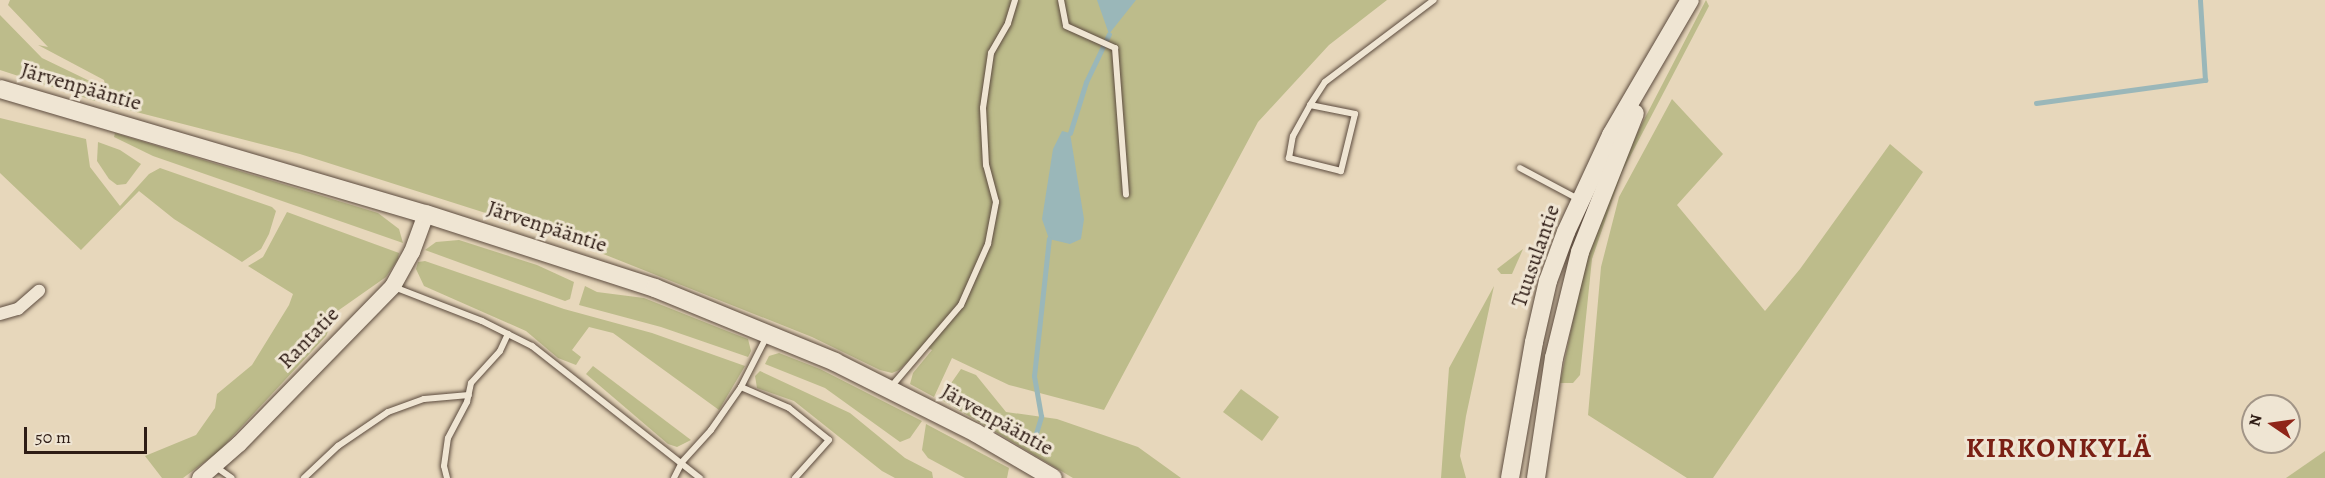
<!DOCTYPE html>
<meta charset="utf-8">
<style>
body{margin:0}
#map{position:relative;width:2325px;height:478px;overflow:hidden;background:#e7d7bb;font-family:Alegreya,serif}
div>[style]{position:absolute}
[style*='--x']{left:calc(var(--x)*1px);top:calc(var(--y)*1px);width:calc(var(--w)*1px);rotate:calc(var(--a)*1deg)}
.green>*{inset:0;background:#bdbc8b}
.water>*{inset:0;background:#9ab7b9}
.stream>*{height:5px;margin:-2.5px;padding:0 2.5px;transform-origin:2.5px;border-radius:2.5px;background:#9ab7b9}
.roads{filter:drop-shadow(0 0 2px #5c4b3e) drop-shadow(0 0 2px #5c4b3e)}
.service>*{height:6px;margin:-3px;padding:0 3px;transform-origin:3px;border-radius:3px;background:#efe5d3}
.minor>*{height:12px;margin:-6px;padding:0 6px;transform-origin:6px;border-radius:6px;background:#efe5d3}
.tertiary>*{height:16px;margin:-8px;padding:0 8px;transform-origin:8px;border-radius:8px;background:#efe5d3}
.secondary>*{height:18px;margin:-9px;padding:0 9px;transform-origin:9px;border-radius:9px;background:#efe5d3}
span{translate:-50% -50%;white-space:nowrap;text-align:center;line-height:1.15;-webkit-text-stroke:6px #efe5d3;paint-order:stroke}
.street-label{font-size:22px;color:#2e1c15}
.district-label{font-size:28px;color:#7a1f14;font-weight:700;letter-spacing:1.5px}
.north{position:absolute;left:2241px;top:394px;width:60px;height:60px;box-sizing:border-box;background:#efe5d3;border:2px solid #a29587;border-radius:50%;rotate:283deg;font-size:16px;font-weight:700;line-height:24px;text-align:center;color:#2e1c15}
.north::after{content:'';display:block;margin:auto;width:21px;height:27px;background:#8f2418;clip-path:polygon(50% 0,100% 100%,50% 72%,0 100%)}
.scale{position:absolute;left:24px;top:427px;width:123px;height:27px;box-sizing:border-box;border:3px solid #2e1c15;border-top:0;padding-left:8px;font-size:18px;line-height:21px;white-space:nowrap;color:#2e1c15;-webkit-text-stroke:4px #efe5d3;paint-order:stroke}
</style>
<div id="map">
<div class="green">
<i style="clip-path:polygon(10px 0,1387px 0,1329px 45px,1258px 122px,1104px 410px,1009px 385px,952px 358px,934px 397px,910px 384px,913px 373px,932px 350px,924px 346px,899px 370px,892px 373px,880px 370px,812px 337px,558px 236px,300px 154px,109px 105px,104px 80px,38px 45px,48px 47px,8px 5px)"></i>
<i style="clip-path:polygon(1706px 0,1709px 6px,1622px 172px,1592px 259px,1580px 375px,1573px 383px,1560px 383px,1586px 257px,1618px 170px)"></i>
<i style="clip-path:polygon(0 15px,42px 58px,98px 85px,95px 101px,0 70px)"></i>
<i style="clip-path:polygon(1672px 99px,1723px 154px,1677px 205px,1765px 311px,1800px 269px,1890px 144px,1923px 172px,1713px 478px,1687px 478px,1588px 415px,1601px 267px,1619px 197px)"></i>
<i style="clip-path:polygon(0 118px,86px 139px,90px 167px,120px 206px,149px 174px,160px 168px,272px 207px,276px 211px,269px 234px,261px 249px,242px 262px,174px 219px,139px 191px,81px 250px,0 173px)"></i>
<i style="clip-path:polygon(115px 133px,378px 213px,399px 229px,403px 243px,153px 156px,114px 137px)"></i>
<i style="clip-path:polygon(98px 142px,120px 150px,141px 164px,126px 184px,117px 185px,109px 179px,97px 161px)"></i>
<i style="clip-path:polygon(287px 212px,399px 253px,398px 259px,386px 277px,329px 317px,333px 321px,326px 336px,218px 452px,183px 478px,162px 478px,145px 456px,196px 435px,215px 408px,217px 394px,252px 365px,289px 305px,293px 294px,248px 266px,263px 257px)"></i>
<i style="clip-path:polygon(459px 240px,537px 265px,574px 282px,570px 299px,565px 301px,425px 250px,436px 242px)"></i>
<i style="clip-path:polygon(1523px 249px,1512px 274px,1501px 274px,1497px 269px)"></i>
<i style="clip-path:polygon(425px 261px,564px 309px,652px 333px,745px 366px,719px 410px,613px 333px,589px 327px,572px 350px,581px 357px,576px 365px,558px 358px,526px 331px,424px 286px,416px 269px,418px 262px)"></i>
<i style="clip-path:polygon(585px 286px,597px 292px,644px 298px,732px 333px,748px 339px,751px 351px,748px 357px,661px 327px,579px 305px)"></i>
<i style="clip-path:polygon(1494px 286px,1466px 416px,1460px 456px,1466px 478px,1441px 478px,1449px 368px)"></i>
<i style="clip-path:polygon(779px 353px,820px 369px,922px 421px,910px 438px,900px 442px,825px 388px,765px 364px,769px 356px)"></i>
<i style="clip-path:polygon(593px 366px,691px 440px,677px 447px,668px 444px,586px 374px)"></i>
<i style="clip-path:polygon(961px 369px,976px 375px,1006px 412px,1057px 419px,1138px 447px,1181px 478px,1073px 478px,940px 399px)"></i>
<i style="clip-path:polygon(760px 371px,850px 413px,905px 458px,932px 472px,933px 478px,895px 478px,882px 471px,794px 401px,757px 388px,755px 376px)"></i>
<i style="clip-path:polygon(1241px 389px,1279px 417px,1262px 441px,1223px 412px)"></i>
<i style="clip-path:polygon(926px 424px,1009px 468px,1007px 478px,965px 478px,928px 458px,922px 450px)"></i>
<i style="clip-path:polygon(2325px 451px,2325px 478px,2286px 478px)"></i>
</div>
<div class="water">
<i style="clip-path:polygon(1097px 0,1136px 0,1109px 34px)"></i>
<i style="clip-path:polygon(1062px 131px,1070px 133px,1084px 219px,1081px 239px,1070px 244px,1049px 239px,1042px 219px,1053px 149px)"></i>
</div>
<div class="stream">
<i style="--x:2036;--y:103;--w:171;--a:-7.8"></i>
<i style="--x:2205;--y:80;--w:80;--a:-93.6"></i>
<i style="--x:1070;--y:133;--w:53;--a:-72.6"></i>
<i style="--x:1086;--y:82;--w:53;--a:-64.4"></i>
<i style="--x:1033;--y:443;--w:28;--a:-73"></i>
<i style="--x:1041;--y:416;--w:41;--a:-99.9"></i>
<i style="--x:1034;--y:376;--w:138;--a:-83.8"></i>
</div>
<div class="roads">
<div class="service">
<i style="--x:1061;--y:0;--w:26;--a:79"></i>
<i style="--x:1066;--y:26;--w:54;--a:24.2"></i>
<i style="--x:1115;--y:48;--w:147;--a:85.7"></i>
<i style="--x:1310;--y:105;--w:46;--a:11.3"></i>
<i style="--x:1355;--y:114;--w:59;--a:103.8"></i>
<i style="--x:1341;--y:171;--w:54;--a:-166"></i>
<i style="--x:1289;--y:158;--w:22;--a:-80"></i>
<i style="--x:1293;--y:136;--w:35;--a:-61"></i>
<i style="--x:1310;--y:105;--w:27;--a:-57"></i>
<i style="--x:1325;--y:82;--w:136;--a:-37"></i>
<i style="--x:1520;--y:168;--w:68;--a:28.1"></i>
<i style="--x:394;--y:287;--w:94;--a:21.1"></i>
<i style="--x:482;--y:321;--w:56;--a:26.6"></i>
<i style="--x:532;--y:346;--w:214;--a:38.2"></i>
<i style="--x:741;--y:387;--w:52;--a:23.6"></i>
<i style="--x:789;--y:408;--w:51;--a:38.7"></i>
<i style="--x:829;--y:440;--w:51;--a:131.8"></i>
<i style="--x:890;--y:388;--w:109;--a:-49.5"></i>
<i style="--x:961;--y:305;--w:67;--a:-66.1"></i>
<i style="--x:988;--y:244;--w:43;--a:-79.2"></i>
<i style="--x:996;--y:202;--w:38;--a:-105"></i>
<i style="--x:986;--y:165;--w:57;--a:-93"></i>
<i style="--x:983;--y:108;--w:56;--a:-81.7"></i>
<i style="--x:991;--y:53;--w:34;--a:-60"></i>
<i style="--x:1008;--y:23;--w:24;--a:-73"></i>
<i style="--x:216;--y:467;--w:19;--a:35"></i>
<i style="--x:304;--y:478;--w:47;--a:-43.3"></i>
<i style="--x:338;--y:446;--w:60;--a:-34.2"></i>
<i style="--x:388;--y:412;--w:38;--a:-20"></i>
<i style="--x:424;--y:399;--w:45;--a:-5.1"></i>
<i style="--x:447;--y:478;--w:12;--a:-104"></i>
<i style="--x:444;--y:466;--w:28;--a:-82"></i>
<i style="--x:448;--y:438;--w:41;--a:-62.2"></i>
<i style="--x:467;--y:402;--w:19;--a:-78"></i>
<i style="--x:471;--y:383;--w:43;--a:-47.8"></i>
<i style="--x:500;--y:351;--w:19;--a:-65"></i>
<i style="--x:674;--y:478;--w:18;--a:-63"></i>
<i style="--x:682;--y:462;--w:43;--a:-47.8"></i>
<i style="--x:711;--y:430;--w:52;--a:-55.1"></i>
<i style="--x:741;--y:387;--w:57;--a:-63"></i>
</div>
<div class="minor">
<i style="--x:0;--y:314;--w:19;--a:-16"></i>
<i style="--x:18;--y:309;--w:28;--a:-41"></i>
</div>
<div class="tertiary">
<i style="--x:200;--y:478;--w:52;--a:-41.1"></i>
<i style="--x:239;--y:444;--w:221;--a:-45.7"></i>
<i style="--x:393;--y:286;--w:39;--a:-61"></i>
<i style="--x:412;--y:252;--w:40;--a:-69.8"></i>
</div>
<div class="secondary">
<i style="--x:0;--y:89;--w:444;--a:16.4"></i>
<i style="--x:426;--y:214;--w:241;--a:17.9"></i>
<i style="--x:655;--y:288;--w:195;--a:22.3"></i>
<i style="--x:835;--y:362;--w:158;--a:26.7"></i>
<i style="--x:976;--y:433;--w:89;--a:30.3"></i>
<i style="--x:1510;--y:478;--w:138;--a:-80"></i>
<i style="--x:1534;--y:342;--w:63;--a:-77.1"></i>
<i style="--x:1548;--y:281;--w:52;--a:-69.8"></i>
<i style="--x:1566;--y:232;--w:107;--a:-65.1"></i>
<i style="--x:1611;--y:135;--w:156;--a:-59.7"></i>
<i style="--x:1536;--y:478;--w:121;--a:-81.5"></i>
<i style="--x:1554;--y:358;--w:109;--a:-76.2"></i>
<i style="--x:1580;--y:252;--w:149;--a:-68.4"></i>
</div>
</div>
<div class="street-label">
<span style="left:81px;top:87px;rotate:16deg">Järvenpääntie</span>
<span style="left:547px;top:227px;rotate:18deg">Järvenpääntie</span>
<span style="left:1536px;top:256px;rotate:-71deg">Tuusulantie</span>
<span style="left:309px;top:338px;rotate:-46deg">Rantatie</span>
<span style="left:997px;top:420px;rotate:29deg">Järvenpääntie</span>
</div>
<div class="district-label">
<span style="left:2059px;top:448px">KIRKONKYLÄ</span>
</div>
<div class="north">N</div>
<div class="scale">50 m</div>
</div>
